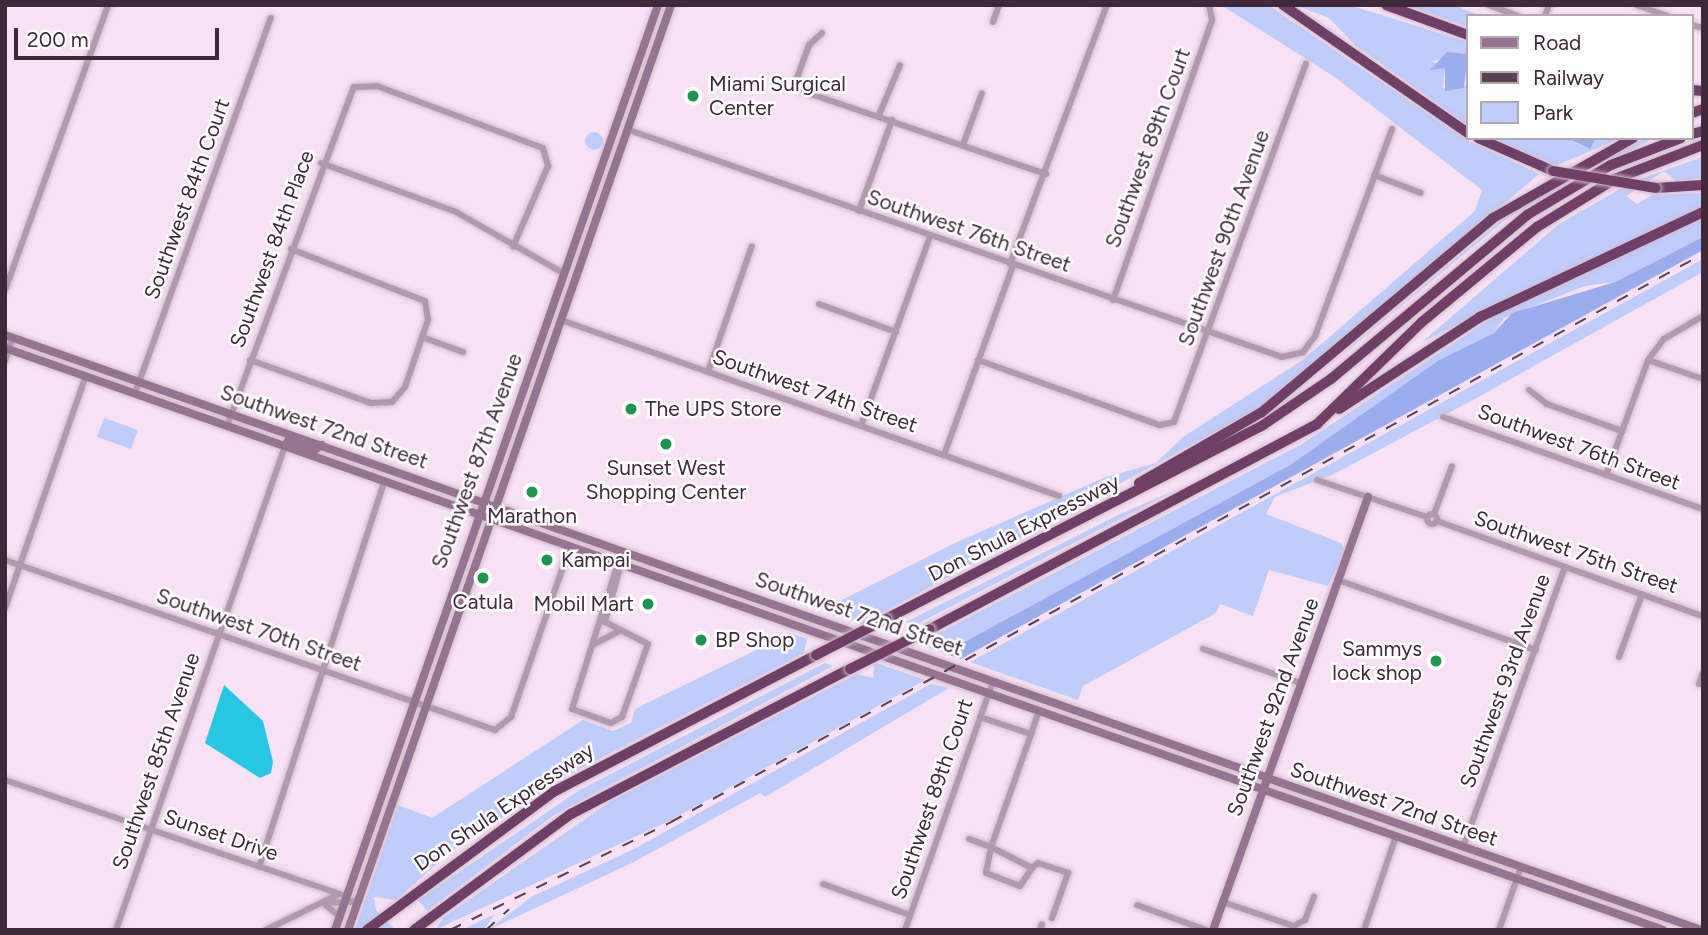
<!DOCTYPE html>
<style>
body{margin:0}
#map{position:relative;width:1708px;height:935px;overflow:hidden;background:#f8e1f4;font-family:Figtree,sans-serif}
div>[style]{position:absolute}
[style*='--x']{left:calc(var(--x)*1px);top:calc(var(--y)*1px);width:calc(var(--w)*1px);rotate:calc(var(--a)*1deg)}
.green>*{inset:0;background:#bfccfc}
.round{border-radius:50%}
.forest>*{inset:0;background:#9cadee}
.water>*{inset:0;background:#26c7e2}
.roads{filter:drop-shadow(0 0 2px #d3bccf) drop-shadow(0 0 2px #d3bccf)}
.street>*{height:6px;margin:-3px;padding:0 3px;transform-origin:3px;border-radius:3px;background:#b299ad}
.street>.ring{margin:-3px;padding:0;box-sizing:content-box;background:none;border:6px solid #b299ad;border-radius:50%}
.secondary>*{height:8px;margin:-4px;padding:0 4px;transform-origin:4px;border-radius:4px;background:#967390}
.highway>*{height:10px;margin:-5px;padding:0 5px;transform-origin:5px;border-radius:5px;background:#6f3f68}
.rail>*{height:2px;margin-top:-1px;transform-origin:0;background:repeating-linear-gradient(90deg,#574153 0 12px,transparent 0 24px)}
.bridges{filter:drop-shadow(0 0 2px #d3bccf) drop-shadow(0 0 2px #d3bccf)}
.highway-bridge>*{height:10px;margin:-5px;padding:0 5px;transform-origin:5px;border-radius:5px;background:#6f3f68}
.dots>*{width:19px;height:19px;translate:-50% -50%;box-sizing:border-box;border:4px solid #fff;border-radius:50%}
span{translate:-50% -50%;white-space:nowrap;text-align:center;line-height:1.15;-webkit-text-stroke:5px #fff;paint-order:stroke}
.poi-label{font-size:21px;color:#3e283a}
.left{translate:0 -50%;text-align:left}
.right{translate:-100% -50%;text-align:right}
.street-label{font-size:21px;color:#3e283a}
.frame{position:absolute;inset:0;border:7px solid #3e283a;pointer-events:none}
.legend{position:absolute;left:1466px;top:14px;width:228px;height:126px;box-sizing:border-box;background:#fff;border:2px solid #b2a9b0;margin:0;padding:9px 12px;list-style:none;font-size:21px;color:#3e283a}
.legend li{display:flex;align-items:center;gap:14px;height:35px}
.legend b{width:35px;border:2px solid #b2a9b0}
.scale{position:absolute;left:14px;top:28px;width:205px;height:32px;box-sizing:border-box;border:4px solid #3e283a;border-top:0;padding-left:9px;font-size:21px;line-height:24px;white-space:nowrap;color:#3e283a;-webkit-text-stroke:5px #fff;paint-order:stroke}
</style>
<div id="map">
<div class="green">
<i style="clip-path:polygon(1221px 5px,1268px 5px,1465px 139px,1539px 174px,1270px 402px,880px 614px,866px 609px,870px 626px,932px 647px,937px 634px,1302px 444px,1505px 309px,1703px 217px,1703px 237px,1615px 282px,1585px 286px,1504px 318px,1494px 333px,1439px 360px,1290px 465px,944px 653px,835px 615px,836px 603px,957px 542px,1106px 477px,1156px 463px,1183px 437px,1304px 359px,1475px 211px,1482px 190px,1333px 76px)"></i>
<i style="clip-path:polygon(1295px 5px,1349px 5px,1468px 42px,1468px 54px,1432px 61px,1445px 68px,1443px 88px,1468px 85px,1468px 125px,1356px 46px,1329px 18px)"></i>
<i style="clip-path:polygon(1405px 5px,1454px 5px,1481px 16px,1468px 16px,1468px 27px)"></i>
<i class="round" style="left:585px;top:132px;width:18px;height:18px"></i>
<i style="clip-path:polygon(1492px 138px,1567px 138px,1589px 149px,1596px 138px,1622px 138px,1555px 166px)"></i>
<i style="clip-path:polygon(1645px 138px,1654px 138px,1506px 219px,1303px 388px,1510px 213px)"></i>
<i style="clip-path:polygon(1703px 157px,1703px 178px,1676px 181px,1664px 171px,1626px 196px,1637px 204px,1652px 195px,1703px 193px,1703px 206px,1422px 342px,1559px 224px,1634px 181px)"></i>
<i style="clip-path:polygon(1703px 259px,1703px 272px,1473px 400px,1334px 474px,1275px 497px,1266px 514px,1341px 543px,1345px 551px,1328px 586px,1269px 570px,1253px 616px,1220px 604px,1216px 613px,1083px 686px,1078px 700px,970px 662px)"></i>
<i style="clip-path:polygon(104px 418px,138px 430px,131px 449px,97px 437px)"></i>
<i style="clip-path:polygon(1178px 489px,915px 625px,906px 622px,1116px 516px)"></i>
<i style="clip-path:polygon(791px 633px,807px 639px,804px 653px,560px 779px,451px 851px,396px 900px,374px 897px,376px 910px,396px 930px,355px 930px,398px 805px,432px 818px,583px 720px,613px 731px,631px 723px,635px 709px)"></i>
<i style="clip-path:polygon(874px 662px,925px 680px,671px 820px,435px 930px,444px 917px,611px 801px,857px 674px,873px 678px)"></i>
<i style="clip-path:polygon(825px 663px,833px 666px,554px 815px,427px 911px,418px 900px,578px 791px)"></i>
<i style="clip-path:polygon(931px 684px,949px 688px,765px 797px,760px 793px,634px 862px,488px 930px,531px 897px,636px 848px)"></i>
<i style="clip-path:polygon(495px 914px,484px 930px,462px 930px,476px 923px)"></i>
</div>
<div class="forest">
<i style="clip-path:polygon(1447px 52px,1468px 54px,1464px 88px,1445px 91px,1445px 68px,1430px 70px)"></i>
<i style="clip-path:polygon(1567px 138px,1596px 138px,1590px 149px)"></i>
<i style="clip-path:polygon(1703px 237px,1703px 250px,961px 659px,944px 653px,1290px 465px,1439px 360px,1494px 333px,1512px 313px,1615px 282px)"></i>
</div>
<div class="water">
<i style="clip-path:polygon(224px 685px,263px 721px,273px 762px,271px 773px,260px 778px,205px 743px)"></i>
</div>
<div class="roads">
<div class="street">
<i style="--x:1489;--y:5;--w:31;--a:21"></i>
<i style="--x:1637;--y:5;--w:32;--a:20"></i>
<i style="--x:1545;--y:16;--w:12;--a:-70"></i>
<i style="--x:993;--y:22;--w:18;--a:-71"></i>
<i style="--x:1692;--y:25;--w:11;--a:15"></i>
<i style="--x:822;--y:33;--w:18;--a:137"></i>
<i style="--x:809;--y:45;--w:35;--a:110"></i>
<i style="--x:797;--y:78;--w:14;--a:69"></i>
<i style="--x:802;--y:91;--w:258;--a:18.8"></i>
<i style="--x:879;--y:115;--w:54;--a:-67.2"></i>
<i style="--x:629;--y:130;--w:691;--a:19.17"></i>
<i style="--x:1282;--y:357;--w:22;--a:-13"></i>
<i style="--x:1303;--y:352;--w:20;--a:-53"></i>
<i style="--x:1315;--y:336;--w:221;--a:-69.6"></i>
<i style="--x:963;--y:145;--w:55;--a:-69.9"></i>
<i style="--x:321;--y:163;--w:144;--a:19.9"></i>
<i style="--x:456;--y:212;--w:123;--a:29.7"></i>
<i style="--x:1374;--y:175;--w:50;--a:21"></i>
<i style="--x:859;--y:211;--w:97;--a:-70.1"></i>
<i style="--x:1010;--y:264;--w:277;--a:-69.5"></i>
<i style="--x:5;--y:290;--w:303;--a:-70.1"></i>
<i style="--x:1113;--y:300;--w:297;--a:-70.5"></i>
<i style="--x:1212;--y:20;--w:15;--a:-101"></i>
<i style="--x:819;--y:304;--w:82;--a:20"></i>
<i style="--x:561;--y:320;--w:528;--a:19.46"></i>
<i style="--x:422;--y:337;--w:44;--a:20.1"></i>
<i style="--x:250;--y:360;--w:128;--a:19.6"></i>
<i style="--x:371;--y:403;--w:21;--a:-3"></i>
<i style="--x:392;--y:402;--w:20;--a:-49"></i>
<i style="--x:405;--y:387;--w:71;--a:-71.1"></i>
<i style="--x:428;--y:320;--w:19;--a:-99"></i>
<i style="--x:425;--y:301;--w:144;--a:-158.8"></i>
<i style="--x:978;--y:360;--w:193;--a:19.7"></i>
<i style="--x:1160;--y:425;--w:14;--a:-12"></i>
<i style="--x:1174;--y:422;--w:382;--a:-69.8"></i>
<i style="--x:1648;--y:360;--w:58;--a:19.1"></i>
<i style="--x:5;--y:361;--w:25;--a:-72"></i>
<i style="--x:708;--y:372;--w:133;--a:-70.8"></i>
<i style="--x:1529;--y:390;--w:23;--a:38"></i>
<i style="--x:1547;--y:404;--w:80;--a:19.8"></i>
<i style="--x:135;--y:393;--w:399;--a:-70.1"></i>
<i style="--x:1443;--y:417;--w:276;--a:19.5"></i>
<i style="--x:227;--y:426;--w:362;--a:-69.5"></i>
<i style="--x:354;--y:87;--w:23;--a:-2"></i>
<i style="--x:377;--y:86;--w:177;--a:20.5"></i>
<i style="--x:543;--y:148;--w:19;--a:74"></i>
<i style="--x:548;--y:166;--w:88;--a:113.4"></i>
<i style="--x:861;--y:426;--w:202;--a:-70"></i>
<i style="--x:944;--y:455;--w:202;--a:-70"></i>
<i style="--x:1606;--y:475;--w:122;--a:-69.9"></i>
<i style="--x:1648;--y:360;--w:26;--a:-53"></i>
<i style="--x:1664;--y:339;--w:45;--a:-30.5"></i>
<i style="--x:1317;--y:480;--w:116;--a:18.6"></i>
<i class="ring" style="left:1427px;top:514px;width:4px;height:4px"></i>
<i style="--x:1434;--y:514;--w:51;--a:-69.4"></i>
<i style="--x:1437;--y:521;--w:282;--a:19.7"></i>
<i style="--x:5;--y:560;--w:519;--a:19.13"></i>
<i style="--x:495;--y:730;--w:21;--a:-39"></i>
<i style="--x:511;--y:717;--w:180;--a:-70.9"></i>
<i style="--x:618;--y:563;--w:153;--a:107.5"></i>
<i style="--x:572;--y:709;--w:41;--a:19.7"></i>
<i style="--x:611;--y:723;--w:13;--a:-29"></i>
<i style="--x:622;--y:717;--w:77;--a:-70.4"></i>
<i style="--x:648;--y:644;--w:48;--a:-152.9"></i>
<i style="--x:605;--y:622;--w:60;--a:-74.6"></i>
<i style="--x:1338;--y:580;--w:210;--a:19.5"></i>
<i style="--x:5;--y:608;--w:246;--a:-70.8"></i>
<i style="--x:594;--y:644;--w:29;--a:-27"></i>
<i style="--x:1203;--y:649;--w:103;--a:19.3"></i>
<i style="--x:1619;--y:657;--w:67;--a:-69.9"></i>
<i style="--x:1699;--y:684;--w:12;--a:-70"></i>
<i style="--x:980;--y:717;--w:54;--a:18.4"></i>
<i style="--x:1031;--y:734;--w:24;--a:-71"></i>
<i style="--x:5;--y:780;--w:360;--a:18.8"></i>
<i style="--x:969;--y:839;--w:23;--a:20"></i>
<i style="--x:991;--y:847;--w:120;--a:-70.5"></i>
<i style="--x:991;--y:847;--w:46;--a:27.1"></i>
<i style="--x:1032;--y:868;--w:8;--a:-40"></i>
<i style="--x:1038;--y:863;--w:32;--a:18"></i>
<i style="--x:1068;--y:873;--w:48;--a:109.6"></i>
<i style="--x:1463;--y:847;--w:298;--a:-70"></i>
<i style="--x:990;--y:852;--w:21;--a:101"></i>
<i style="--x:986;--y:873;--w:36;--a:21"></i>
<i style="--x:1020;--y:886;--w:22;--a:-56"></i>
<i style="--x:259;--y:867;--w:404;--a:-72"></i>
<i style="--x:823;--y:884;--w:92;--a:19.6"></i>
<i style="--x:1223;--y:902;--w:75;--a:18.7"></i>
<i style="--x:1294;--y:926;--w:13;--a:-29"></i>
<i style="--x:1305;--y:920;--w:25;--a:-69"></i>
<i style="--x:323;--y:903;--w:21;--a:39"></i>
<i style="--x:324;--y:903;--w:34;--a:-3"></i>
<i style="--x:1137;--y:905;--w:73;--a:19.9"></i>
<i style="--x:116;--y:930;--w:513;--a:-70.75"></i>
<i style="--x:266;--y:930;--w:81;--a:-26.3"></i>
<i style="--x:905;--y:930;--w:264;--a:-70.5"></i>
<i style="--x:1040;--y:930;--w:6;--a:-72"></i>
<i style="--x:1364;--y:930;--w:99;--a:-71.2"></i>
<i style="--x:1499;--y:930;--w:67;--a:-70.8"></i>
</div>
<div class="secondary">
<i style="--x:5;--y:335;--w:1797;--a:19.33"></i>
<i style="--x:5;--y:348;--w:1757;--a:19.34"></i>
<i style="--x:285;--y:446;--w:6;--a:-59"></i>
<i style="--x:288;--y:441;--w:29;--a:16"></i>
<i style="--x:316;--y:449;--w:7;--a:-34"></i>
<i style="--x:335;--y:930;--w:980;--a:-70.75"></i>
<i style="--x:348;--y:930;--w:980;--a:-70.75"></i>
<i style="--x:1213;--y:930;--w:460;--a:-70.3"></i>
</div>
<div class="highway">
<i style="--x:1283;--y:5;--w:225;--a:34.7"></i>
<i style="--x:1386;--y:5;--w:87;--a:20.1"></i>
<i style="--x:1692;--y:90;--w:11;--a:5"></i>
<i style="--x:1692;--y:113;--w:12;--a:-20"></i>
<i style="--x:1692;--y:134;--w:11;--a:-15"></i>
<i style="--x:1478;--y:138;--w:82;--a:23.7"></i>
<i style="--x:1656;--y:188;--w:47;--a:-3.7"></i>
<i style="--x:1339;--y:409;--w:168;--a:-33.1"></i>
<i style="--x:1480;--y:317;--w:246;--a:-25.2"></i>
<i style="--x:1139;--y:483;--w:142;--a:-30"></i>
<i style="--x:1262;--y:412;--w:302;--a:-40"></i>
<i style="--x:1493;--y:218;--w:161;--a:-29.7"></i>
<i style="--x:886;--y:619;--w:424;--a:-27.2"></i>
<i style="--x:1263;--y:425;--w:82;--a:-34.1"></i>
<i style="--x:1331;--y:379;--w:256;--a:-39.9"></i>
<i style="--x:1527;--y:215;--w:98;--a:-30.8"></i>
<i style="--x:1611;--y:165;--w:75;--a:-21.1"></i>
<i style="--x:930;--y:629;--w:438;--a:-27.9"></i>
<i style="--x:1317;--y:424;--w:146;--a:-44.2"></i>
<i style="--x:1422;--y:322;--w:149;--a:-39.6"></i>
<i style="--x:1537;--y:227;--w:92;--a:-31.6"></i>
<i style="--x:1615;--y:179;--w:94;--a:-21.1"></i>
<i style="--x:367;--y:930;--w:234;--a:-36.5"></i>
<i style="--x:555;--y:791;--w:294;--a:-27.5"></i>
<i style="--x:414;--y:930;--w:195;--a:-36.5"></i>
<i style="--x:571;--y:814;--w:314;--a:-27.5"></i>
</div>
</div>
<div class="rail">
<i style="--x:450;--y:930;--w:246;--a:-26"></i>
<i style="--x:671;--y:822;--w:1178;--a:-28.83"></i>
<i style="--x:486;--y:930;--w:31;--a:-42"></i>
</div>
<div class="bridges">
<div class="highway-bridge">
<i style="--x:1553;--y:171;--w:104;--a:9.4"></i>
<i style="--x:816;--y:655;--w:79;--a:-27.2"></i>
<i style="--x:850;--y:669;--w:89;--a:-26.6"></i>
</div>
</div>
<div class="dots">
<i style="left:693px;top:96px;background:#1d9450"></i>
<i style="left:631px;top:409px;background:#1d9450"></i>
<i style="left:666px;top:444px;background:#1d9450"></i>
<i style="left:532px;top:492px;background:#1d9450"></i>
<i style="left:547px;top:560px;background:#1d9450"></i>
<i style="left:483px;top:578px;background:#1d9450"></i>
<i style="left:648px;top:604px;background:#1d9450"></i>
<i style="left:701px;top:640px;background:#1d9450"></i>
<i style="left:1436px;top:661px;background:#1d9450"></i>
</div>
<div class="poi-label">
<span class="left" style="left:709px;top:96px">Miami Surgical<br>Center</span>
<span class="left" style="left:645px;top:409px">The UPS Store</span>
<span style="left:666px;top:480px">Sunset West<br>Shopping Center</span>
<span style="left:532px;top:516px">Marathon</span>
<span class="left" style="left:561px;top:560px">Kampai</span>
<span style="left:483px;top:602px">Catula</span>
<span class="right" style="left:634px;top:604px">Mobil Mart</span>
<span class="left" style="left:715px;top:640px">BP Shop</span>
<span class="right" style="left:1422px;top:661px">Sammys<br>lock shop</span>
</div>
<div class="street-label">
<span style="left:1148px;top:148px;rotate:-70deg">Southwest 89th Court</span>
<span style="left:187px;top:199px;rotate:-70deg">Southwest 84th Court</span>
<span style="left:969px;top:231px;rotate:19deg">Southwest 76th Street</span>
<span style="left:1224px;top:238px;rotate:-70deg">Southwest 90th Avenue</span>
<span style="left:272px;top:249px;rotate:-70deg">Southwest 84th Place</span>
<span style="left:815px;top:391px;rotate:19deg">Southwest 74th Street</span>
<span style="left:324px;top:427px;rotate:19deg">Southwest 72nd Street</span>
<span style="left:1579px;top:447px;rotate:20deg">Southwest 76th Street</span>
<span style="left:477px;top:461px;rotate:-70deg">Southwest 87th Avenue</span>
<span style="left:1024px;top:528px;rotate:-27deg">Don Shula Expressway</span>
<span style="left:1576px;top:552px;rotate:19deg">Southwest 75th Street</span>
<span style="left:859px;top:614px;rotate:19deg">Southwest 72nd Street</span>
<span style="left:259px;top:630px;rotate:19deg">Southwest 70th Street</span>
<span style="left:1505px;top:681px;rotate:-70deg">Southwest 93rd Avenue</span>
<span style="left:1273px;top:707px;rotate:-70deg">Southwest 92nd Avenue</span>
<span style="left:156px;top:761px;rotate:-71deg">Southwest 85th Avenue</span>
<span style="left:932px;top:799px;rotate:-71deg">Southwest 89th Court</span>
<span style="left:1394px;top:804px;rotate:19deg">Southwest 72nd Street</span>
<span style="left:504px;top:807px;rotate:-34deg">Don Shula Expressway</span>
<span style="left:221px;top:835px;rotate:19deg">Sunset Drive</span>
</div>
<div class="frame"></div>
<ul class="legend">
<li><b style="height:9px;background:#967390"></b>Road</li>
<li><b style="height:9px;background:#574153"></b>Railway</li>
<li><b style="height:19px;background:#bfccfc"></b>Park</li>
</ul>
<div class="scale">200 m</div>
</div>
